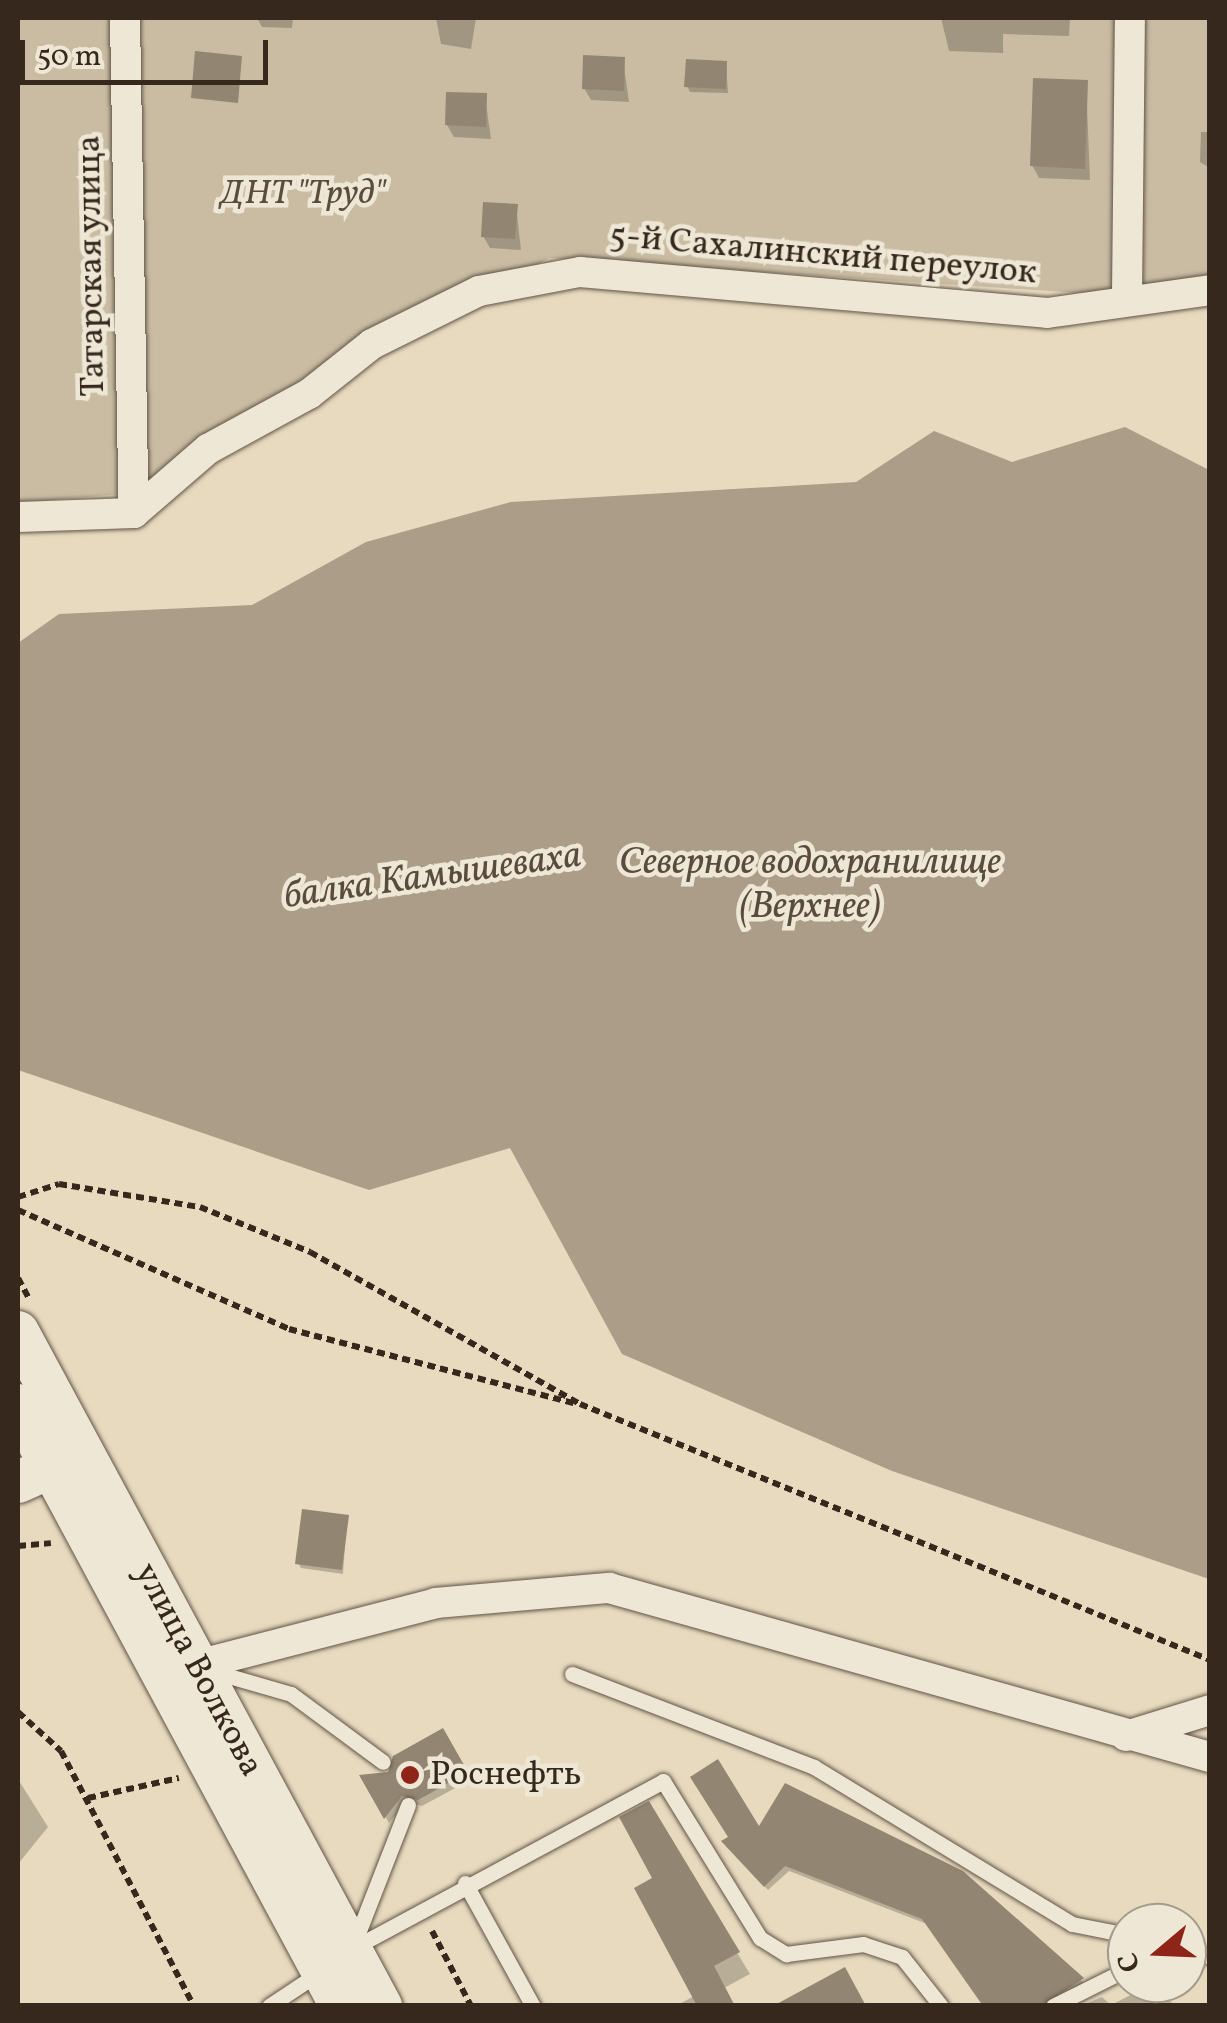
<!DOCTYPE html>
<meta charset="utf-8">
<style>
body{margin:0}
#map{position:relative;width:1227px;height:2023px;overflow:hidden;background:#e7dabf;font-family:Vollkorn,serif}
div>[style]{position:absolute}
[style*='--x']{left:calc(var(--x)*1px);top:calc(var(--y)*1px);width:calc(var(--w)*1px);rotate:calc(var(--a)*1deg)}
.green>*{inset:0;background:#c9bca3}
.water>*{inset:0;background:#ab9d88}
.shadow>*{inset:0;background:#0003}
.building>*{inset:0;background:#928571}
.path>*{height:6px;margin-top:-3px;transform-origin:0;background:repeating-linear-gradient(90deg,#36281d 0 8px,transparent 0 13px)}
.roads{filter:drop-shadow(0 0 2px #625446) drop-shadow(0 0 2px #625446)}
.lane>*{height:15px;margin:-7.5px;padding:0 7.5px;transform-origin:7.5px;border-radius:7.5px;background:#efe7d5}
.street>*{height:30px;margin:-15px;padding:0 15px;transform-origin:15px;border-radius:15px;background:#efe7d5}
.secondary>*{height:42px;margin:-21px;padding:0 21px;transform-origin:21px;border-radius:21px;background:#efe7d5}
.dots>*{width:28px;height:28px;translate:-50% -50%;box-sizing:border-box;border:5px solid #efe7d5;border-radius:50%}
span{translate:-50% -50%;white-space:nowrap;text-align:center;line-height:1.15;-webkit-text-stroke:9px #efe7d5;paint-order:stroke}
.park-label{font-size:35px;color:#5b4d3e;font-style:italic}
.street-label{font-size:35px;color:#36281d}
.poi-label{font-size:35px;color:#36281d}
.left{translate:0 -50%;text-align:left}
.water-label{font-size:38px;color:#594b3d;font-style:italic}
.frame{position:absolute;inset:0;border:20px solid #36281d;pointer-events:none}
.north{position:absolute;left:1107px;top:1903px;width:100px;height:100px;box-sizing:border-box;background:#efe7d5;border:2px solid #a59b8b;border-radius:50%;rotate:251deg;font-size:28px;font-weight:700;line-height:40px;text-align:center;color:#36281d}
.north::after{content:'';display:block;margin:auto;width:35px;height:45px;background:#8f2418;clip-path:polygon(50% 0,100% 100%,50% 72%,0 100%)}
.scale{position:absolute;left:20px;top:40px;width:248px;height:45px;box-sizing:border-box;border:5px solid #36281d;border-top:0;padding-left:12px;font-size:30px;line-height:35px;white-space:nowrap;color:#36281d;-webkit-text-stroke:8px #efe7d5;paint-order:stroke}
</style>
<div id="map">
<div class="green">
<i style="clip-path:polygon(18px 18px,1209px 18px,1209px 278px,1095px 294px,549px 258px,132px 493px,18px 503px)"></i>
</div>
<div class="water">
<i style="clip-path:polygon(1125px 427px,1209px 470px,1209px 1579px,892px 1471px,622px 1354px,510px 1148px,369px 1190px,18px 1070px,18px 643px,59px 614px,252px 605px,366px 542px,511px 502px,856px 482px,934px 431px,1012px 462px)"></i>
</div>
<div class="shadow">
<i style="clip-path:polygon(257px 18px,293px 18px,292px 28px,262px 27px)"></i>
<i style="clip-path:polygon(436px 18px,476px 18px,471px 49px,441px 44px)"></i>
<i style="clip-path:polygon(941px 18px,1070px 18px,1069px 36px,1003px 34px,1003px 53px,949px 51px)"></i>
<i style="clip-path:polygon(623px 60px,629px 102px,591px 100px,584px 88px)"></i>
<i style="clip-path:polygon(726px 63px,728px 93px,690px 92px,687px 86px)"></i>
<i style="clip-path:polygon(1086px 82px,1090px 180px,1039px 178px,1032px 165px)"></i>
<i style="clip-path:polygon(485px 96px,491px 139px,454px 137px,447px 125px)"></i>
<i style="clip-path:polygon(1201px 132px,1210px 132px,1210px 168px,1200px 162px)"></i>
<i style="clip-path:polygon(516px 206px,521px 250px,490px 248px,483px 236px)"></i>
<i style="clip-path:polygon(347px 1517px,343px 1574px,301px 1568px,298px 1563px)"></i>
<i style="clip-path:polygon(442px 1732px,470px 1780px,422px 1806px,406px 1802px,389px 1823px,363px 1777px,390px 1774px)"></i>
<i style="clip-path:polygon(18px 1779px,48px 1827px,18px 1864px)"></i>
<i style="clip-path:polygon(648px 1805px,750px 1974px,724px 1988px,733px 2006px,676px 2006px,694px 1996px,656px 1879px)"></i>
<i style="clip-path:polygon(759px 1830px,961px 1873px,1085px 1984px,1046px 2006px,986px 2006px,927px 1924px,789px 1871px,768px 1890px,727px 1847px)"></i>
<i style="clip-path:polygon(1154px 1983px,1175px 2006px,1080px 2006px,1102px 1997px,1111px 2005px)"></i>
</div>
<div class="building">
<i style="clip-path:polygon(195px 51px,242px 56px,238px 103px,191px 98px)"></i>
<i style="clip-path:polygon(583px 55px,625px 57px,624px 91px,582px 89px)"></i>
<i style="clip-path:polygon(686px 59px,727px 61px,726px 89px,684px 87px)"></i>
<i style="clip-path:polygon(1033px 78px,1088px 80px,1085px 169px,1030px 166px)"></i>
<i style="clip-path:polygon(446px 92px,487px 93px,486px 127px,445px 125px)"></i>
<i style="clip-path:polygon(483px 202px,518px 204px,515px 239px,481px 237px)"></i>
<i style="clip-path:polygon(302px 1509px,349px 1515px,342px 1570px,295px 1564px)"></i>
<i style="clip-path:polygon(443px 1728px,468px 1772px,418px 1800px,402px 1796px,384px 1819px,359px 1775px,388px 1772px,393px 1756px)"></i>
<i style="clip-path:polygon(718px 1759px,759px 1826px,785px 1783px,963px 1871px,1084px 1978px,1042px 2006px,983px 2006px,922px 1919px,785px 1866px,764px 1887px,721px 1841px,728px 1837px,690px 1777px)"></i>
<i style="clip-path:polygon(649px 1801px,740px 1952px,714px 1966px,735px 2006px,697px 2006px,634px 1888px,652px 1878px,619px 1817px)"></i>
<i style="clip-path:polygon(845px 1967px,866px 2006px,773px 2006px)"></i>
</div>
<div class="path">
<i style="--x:18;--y:1197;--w:43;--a:-17.6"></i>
<i style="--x:59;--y:1184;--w:143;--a:9.3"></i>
<i style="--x:200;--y:1207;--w:119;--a:22.2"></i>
<i style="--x:310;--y:1252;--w:310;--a:29.4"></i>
<i style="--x:580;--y:1404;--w:680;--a:22.11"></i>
<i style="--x:18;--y:1210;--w:296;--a:23.7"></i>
<i style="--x:289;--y:1329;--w:297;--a:14.6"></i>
<i style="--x:18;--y:1278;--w:24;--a:62"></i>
<i style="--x:18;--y:1546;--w:33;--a:-5"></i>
<i style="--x:18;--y:1712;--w:58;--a:42.2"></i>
<i style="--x:61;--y:1751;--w:288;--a:62.5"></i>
<i style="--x:88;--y:1798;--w:93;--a:-12.4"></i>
<i style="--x:432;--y:1931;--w:85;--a:62.5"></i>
</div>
<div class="roads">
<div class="lane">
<i style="--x:208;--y:1670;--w:86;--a:16.1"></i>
<i style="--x:291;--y:1694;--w:114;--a:36.5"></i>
<i style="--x:572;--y:1674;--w:259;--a:21"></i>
<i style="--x:814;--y:1767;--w:302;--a:31.3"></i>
<i style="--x:1072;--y:1924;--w:56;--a:11.3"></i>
<i style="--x:465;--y:1883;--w:141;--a:61.1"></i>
<i style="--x:355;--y:1941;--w:146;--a:-68.7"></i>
<i style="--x:355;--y:1947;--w:350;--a:-28.3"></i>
<i style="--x:663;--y:1781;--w:185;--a:58.3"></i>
<i style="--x:760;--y:1938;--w:31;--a:32"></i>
<i style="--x:786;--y:1954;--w:78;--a:-7.4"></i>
<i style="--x:863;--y:1944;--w:41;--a:18.4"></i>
<i style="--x:902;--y:1957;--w:63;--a:51.5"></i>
<i style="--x:1187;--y:1954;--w:23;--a:5"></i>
<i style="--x:269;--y:2006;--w:61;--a:-33.7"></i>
<i style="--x:1053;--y:2006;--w:83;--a:-26.6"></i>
</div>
<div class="street">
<i style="--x:125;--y:18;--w:495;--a:89"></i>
<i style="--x:1127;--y:296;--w:278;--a:-89.4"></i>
<i style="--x:18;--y:517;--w:116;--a:-2"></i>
<i style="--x:134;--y:513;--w:98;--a:-40.9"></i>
<i style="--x:208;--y:449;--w:115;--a:-28.6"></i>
<i style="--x:309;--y:394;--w:80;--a:-38.4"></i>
<i style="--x:372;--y:344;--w:119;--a:-26.4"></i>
<i style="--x:479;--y:291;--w:103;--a:-10.7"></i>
<i style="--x:580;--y:272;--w:469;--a:5"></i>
<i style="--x:1047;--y:313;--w:165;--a:-8"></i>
<i style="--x:193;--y:1666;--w:251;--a:-14.5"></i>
<i style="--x:436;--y:1603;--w:174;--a:-5"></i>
<i style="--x:609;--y:1588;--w:624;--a:15.71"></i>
<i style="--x:1126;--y:1736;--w:88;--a:-17.2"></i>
</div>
<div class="secondary">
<i style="--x:18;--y:1332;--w:766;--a:61.69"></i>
<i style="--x:18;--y:1405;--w:682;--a:61.74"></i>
<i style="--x:18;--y:1482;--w:36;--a:-24"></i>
</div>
</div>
<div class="dots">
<i style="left:410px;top:1775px;background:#8f2418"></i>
</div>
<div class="park-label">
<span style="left:303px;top:194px">ДНТ "Труд"</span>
</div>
<div class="street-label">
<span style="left:823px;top:255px;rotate:5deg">5-й Сахалинский переулок</span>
<span style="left:92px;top:266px;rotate:-91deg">Татарская улица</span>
<span style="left:198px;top:1670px;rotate:62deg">улица Волкова</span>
</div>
<div class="poi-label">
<span class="left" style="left:430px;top:1775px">Роснефть</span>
</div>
<div class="water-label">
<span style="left:810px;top:886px">Северное водохранилище<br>(Верхнее)</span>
<span style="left:433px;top:877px;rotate:-8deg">балка Камышеваха</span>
</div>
<div class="frame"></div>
<div class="north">С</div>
<div class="scale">50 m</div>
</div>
